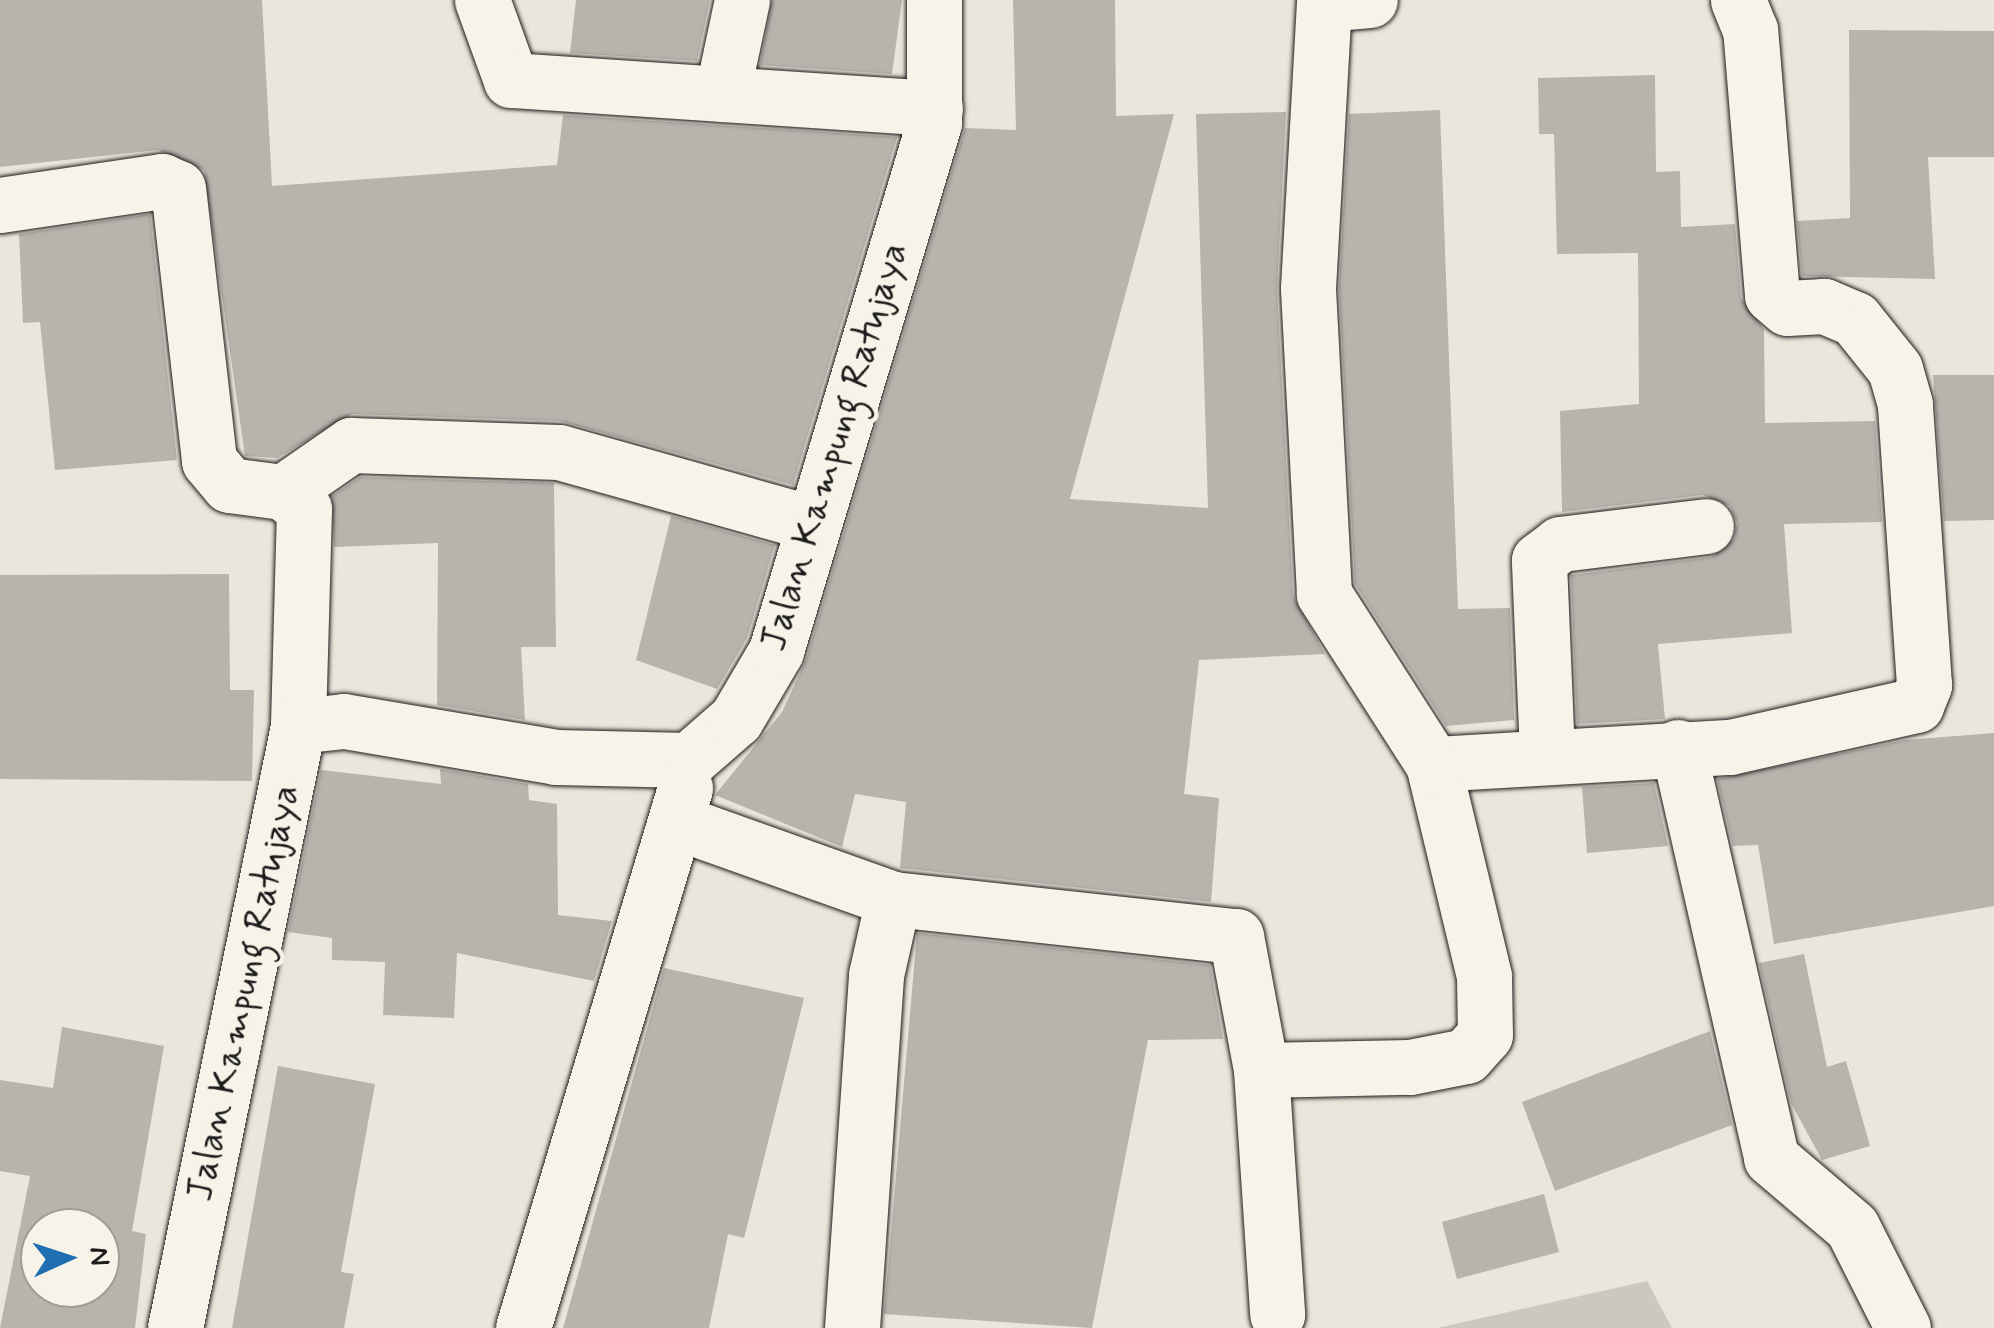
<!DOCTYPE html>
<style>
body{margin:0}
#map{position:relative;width:1994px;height:1328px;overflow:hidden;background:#eae6dc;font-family:Mynerve,sans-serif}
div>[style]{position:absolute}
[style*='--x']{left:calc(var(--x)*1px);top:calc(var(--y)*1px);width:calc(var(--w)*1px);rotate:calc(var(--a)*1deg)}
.green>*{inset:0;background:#ccc8c0}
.building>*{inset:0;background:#b6b4ac}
.roads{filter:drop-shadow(0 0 2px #1c1c1c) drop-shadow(0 0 2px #1c1c1c)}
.street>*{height:55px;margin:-27.5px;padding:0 27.5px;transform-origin:27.5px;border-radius:27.5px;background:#f7f3e8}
span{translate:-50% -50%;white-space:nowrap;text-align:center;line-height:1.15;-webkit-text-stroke:9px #f7f3e8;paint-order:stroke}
.street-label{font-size:38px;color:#1c1c1c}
.north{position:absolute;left:20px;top:1208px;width:100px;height:100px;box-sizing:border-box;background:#f7f3e8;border:2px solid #9f9d96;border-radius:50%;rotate:87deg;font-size:28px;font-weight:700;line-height:40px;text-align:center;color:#1c1c1c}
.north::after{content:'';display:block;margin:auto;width:35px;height:45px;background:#1f6fb2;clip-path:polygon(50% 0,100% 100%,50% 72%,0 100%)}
</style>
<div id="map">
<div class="green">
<i style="clip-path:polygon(1647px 1281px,1672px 1328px,1437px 1328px)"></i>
</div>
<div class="building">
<i style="clip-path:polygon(0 0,262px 0,272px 186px,557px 165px,563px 115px,897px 137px,793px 485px,560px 421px,352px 414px,277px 458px,245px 456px,204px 170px,158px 150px,0 167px)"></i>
<i style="clip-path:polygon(576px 0,710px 0,697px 61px,570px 53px)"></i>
<i style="clip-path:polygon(772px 0,902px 0,892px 74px,760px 65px)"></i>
<i style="clip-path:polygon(1013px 0,1115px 0,1116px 116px,1174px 114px,1070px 499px,1208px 508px,1196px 114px,1286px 112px,1277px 290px,1293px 596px,1325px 654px,1199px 660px,1184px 794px,1219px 798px,1211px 902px,900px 868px,906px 802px,855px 794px,842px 847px,715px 795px,782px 712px,806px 660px,965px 128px,1016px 130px)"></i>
<i style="clip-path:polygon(1849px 30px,1994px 31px,1994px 157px,1928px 157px,1935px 279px,1802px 276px,1797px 221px,1850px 218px)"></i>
<i style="clip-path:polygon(1655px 75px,1656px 172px,1680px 171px,1681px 227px,1735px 224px,1741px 298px,1764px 329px,1765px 423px,1875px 421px,1882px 522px,1784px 524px,1792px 633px,1658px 644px,1665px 719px,1577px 724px,1571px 575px,1711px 557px,1734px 539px,1737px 523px,1730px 506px,1703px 495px,1562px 512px,1560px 411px,1639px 404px,1638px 253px,1557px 254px,1554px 134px,1539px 134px,1538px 78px)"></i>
<i style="clip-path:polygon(1440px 110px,1458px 609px,1510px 608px,1514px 720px,1446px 726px,1355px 584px,1339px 288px,1349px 114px)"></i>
<i style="clip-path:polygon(150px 214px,177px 460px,55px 470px,40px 322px,23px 323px,19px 234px)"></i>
<i style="clip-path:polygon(1933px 375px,1994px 375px,1994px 520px,1944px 521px)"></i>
<i style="clip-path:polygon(360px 477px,554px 483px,556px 647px,521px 647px,525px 720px,437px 705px,438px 543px,334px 547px,332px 496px)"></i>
<i style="clip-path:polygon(671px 516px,775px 545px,747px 638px,717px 689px,636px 660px)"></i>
<i style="clip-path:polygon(229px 574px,230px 690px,254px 690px,252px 781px,0 779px,0 575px)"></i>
<i style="clip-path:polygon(1994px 733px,1994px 906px,1774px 944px,1758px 845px,1733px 846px,1717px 779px,1905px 740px)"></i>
<i style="clip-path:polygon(440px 769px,528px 784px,529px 800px,557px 804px,558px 915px,612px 921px,594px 981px,457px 953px,454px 1018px,383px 1015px,385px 962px,332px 960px,332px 938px,288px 932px,321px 770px,441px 784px)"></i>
<i style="clip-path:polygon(1654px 783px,1668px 846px,1587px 853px,1582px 787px)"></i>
<i style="clip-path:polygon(917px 933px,1210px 965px,1223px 1039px,1148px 1040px,1092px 1328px,884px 1314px)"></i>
<i style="clip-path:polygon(1804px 954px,1827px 1067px,1846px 1061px,1870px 1146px,1822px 1160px,1791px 1103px,1759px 963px)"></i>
<i style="clip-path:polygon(664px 968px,804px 998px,744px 1238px,728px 1234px,709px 1328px,563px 1328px)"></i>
<i style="clip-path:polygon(evenodd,62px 1027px,164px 1046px,132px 1231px,146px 1234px,135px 1328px,0 1328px,30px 1176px,0 1171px,0 1080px,53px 1088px,62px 1027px,40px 1228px,100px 1228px,100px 1288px,40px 1288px,40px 1228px)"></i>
<i style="clip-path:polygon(1710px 1031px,1732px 1125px,1555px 1191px,1522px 1102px)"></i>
<i style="clip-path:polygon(278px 1066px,375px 1084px,341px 1272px,354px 1274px,344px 1328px,232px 1328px)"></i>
<i style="clip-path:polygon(1544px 1194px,1559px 1252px,1457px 1279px,1442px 1222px)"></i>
</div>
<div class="roads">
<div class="street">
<i style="--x:482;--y:0;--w:85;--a:70.1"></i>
<i style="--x:511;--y:80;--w:425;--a:3.8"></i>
<i style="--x:1325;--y:4;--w:45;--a:-5.1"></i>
<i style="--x:722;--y:94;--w:96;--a:-78"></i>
<i style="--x:0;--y:205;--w:164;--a:-8.4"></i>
<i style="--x:162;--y:181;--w:17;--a:24"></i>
<i style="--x:178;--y:188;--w:275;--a:83.5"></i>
<i style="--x:209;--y:461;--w:31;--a:50"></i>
<i style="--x:229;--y:485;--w:54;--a:7.4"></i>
<i style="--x:283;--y:492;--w:27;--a:39"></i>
<i style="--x:304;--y:509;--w:217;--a:91.6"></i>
<i style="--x:283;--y:492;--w:83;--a:-34.7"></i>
<i style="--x:351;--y:445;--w:208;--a:1.9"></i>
<i style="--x:559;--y:452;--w:262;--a:15.7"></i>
<i style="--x:1678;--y:747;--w:421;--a:77.2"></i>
<i style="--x:1771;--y:1158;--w:106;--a:40.4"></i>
<i style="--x:1852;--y:1227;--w:113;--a:63.2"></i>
<i style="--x:1547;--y:754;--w:194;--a:-92.4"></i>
<i style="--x:1539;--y:560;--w:26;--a:-37"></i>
<i style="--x:1560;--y:544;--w:147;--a:-7"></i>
<i style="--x:1433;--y:764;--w:297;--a:-3.3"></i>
<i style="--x:1730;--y:747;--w:191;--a:-12.7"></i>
<i style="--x:1916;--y:705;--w:22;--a:-68"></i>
<i style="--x:1924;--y:685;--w:282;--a:-93.9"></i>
<i style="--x:1905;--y:404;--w:36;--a:-106"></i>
<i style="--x:1895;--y:369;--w:64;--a:-128.7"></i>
<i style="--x:1855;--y:319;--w:34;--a:-157"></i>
<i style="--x:1824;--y:306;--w:37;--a:177"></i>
<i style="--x:1787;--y:308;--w:20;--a:-139"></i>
<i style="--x:1772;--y:295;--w:266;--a:-94.7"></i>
<i style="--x:1750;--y:30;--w:32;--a:-112"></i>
<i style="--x:680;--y:823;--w:226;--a:19.6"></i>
<i style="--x:893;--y:899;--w:345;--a:6.2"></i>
<i style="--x:1236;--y:936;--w:136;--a:79.4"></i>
<i style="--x:1261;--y:1070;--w:245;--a:86.2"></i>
<i style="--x:1261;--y:1070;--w:149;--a:-1.2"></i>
<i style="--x:1410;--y:1067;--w:57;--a:-11.1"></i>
<i style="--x:1466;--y:1056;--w:28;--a:-48"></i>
<i style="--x:1485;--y:1035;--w:59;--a:-91"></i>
<i style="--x:1484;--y:976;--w:218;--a:-103.5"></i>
<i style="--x:1433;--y:764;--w:202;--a:-122.7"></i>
<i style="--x:1324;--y:594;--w:306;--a:-93"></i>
<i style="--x:1308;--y:288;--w:288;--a:-86.8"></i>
<i style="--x:175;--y:1328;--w:614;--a:-78.45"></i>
<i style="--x:298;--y:726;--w:46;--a:-6.2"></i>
<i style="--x:344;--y:721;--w:215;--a:9.6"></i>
<i style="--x:556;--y:757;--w:133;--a:1.3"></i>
<i style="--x:689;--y:760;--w:62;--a:-41.1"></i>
<i style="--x:736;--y:719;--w:79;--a:-59.5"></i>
<i style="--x:776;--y:651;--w:551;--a:-73.34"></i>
<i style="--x:934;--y:123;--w:123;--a:-90"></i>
<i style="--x:523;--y:1328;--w:564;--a:-73.3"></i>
<i style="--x:852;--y:1328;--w:354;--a:-86.1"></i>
<i style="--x:876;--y:975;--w:78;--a:-77.4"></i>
</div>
</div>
<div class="street-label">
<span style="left:835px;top:447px;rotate:-73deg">Jalan Kampung Ratujaya</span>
<span style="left:244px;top:993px;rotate:-78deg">Jalan Kampung Ratujaya</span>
</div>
<div class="north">N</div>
</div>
